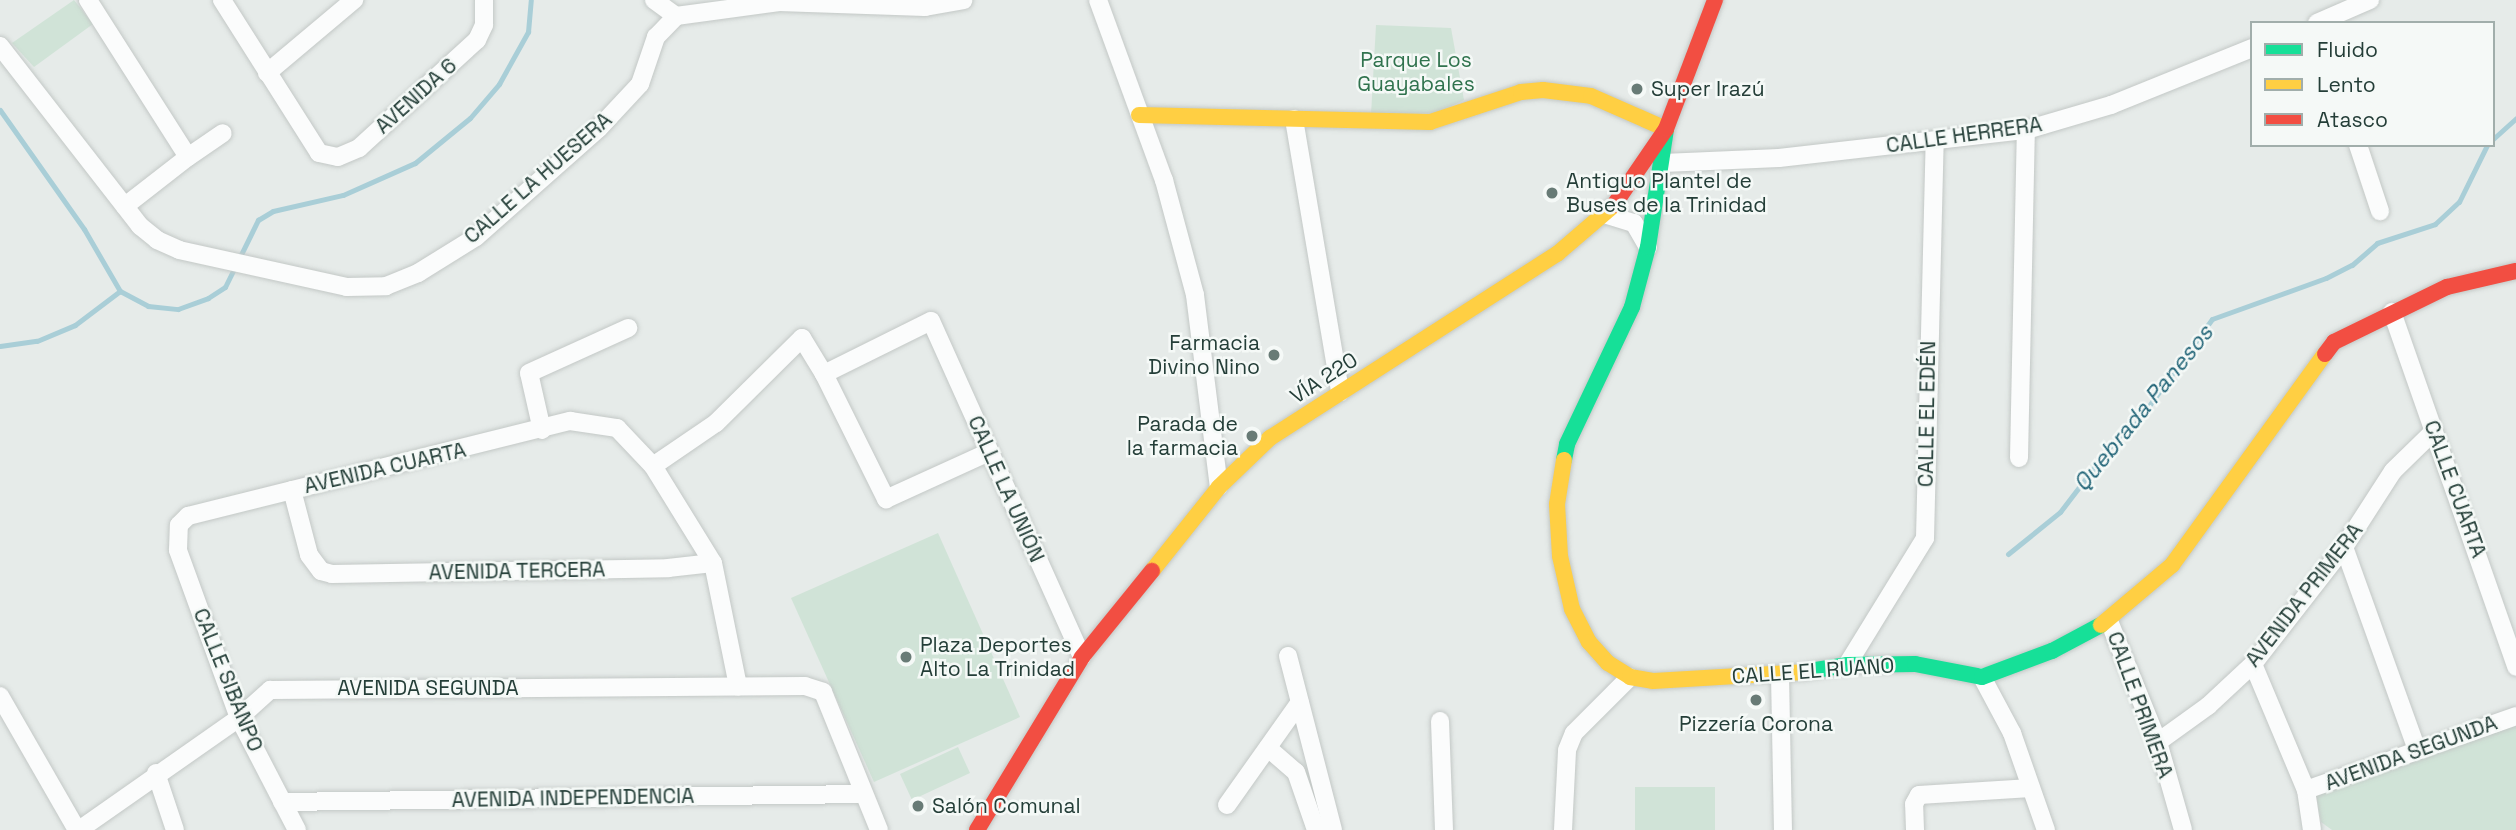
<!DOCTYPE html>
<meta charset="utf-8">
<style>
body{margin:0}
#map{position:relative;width:2516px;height:830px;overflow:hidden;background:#e6ebe9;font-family:"Space Grotesk",sans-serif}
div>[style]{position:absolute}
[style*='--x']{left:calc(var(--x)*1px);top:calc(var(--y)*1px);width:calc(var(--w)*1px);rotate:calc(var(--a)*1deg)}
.green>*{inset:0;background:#d0e3d7}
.stream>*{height:5px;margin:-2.5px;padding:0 2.5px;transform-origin:2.5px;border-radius:2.5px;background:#a9ced7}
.roads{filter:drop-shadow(0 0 2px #c3c8c6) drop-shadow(0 0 2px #c3c8c6)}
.street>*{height:18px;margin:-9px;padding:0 9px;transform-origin:9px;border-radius:9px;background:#fbfcfc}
.fast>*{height:16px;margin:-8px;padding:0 8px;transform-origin:8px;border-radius:8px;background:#16e098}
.slow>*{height:16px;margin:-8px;padding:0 8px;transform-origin:8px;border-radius:8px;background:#ffcf43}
.jam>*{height:16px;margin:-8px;padding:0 8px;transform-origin:8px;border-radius:8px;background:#f24e42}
.dots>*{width:19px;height:19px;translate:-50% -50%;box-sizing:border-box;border:4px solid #f5f9f7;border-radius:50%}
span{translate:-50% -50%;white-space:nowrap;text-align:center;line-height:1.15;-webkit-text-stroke:5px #f5f9f7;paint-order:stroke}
.park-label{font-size:21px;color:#30734e}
.poi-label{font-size:21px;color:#243e38}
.left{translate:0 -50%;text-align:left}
.right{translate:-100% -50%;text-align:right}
.street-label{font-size:21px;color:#243e38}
.water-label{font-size:23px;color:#216477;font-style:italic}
.legend{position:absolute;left:2250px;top:21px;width:245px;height:126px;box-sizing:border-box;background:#f5f9f7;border:2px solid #a1aeab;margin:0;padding:9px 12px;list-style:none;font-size:21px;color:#243e38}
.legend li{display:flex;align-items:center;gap:14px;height:35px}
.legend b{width:35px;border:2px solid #a1aeab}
</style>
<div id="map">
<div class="green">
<i style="clip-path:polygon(74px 0,93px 24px,34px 67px,12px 43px)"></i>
<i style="clip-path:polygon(1376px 25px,1451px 28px,1464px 100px,1437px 113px,1371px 115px)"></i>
<i style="clip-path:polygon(938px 533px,1020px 717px,874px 782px,791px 598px)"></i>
<i style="clip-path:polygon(2516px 723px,2516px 830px,2332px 830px,2321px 822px,2316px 795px)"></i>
<i style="clip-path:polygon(958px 747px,970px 773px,912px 800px,900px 774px)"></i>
<i style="clip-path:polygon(1635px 787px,1715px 787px,1715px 830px,1635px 830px)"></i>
</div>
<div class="stream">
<i style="--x:0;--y:110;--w:146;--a:54.8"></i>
<i style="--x:84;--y:229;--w:72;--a:59.9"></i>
<i style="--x:2493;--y:139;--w:31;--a:-42"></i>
<i style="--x:120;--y:291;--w:32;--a:28"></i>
<i style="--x:148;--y:306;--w:30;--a:6"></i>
<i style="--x:178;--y:309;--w:32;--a:-20"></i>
<i style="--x:208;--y:298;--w:20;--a:-33"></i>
<i style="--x:225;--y:287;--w:75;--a:-63.8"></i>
<i style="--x:258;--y:220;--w:17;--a:-31"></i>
<i style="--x:273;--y:211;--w:72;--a:-12.9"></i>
<i style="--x:343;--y:195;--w:79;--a:-24"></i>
<i style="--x:415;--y:163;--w:71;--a:-39.3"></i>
<i style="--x:470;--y:118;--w:45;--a:-49.5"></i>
<i style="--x:499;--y:84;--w:60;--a:-60.9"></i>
<i style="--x:528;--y:32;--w:32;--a:-85"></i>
<i style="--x:0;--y:346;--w:37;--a:-8"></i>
<i style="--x:37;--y:341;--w:41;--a:-22.8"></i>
<i style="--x:75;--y:325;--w:56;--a:-37.1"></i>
<i style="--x:2008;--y:554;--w:67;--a:-38.9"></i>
<i style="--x:2060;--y:512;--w:91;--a:-52.6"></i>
<i style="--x:2115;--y:440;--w:25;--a:-37"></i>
<i style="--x:2135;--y:425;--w:131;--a:-54"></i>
<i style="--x:2212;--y:319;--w:121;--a:-19.8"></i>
<i style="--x:2326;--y:278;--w:29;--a:-27"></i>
<i style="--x:2352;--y:265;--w:33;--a:-41"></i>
<i style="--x:2377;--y:243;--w:61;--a:-18.1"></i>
<i style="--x:2435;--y:224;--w:33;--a:-43"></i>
<i style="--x:2459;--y:202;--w:64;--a:-63.8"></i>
</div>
<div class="roads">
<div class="street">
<i style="--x:88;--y:0;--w:186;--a:57.5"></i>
<i style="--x:188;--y:157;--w:80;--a:142.1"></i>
<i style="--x:222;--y:0;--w:181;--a:57.6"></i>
<i style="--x:319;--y:153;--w:19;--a:12"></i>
<i style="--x:338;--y:157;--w:23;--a:-23"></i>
<i style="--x:359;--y:148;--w:160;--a:-42.5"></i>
<i style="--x:477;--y:40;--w:17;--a:-65"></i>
<i style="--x:484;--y:25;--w:25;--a:-90"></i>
<i style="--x:654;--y:0;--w:27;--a:36"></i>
<i style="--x:1098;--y:0;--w:192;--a:69.9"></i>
<i style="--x:1164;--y:180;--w:119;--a:74.9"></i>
<i style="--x:1195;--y:295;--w:193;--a:82.9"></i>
<i style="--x:2317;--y:23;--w:58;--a:-23.5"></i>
<i style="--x:0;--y:46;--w:228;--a:52.1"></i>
<i style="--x:140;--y:226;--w:22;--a:39"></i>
<i style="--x:157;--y:240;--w:24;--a:24"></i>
<i style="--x:179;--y:250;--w:172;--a:12.4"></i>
<i style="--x:347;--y:287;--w:39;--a:-1"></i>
<i style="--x:386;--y:286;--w:35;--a:-22"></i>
<i style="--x:418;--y:273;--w:68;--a:-31.8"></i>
<i style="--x:476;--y:237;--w:164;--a:-41.5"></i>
<i style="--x:599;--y:128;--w:60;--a:-47"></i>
<i style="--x:640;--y:84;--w:50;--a:-71.2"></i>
<i style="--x:656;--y:37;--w:29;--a:-46"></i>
<i style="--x:676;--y:16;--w:104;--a:-7.7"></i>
<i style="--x:779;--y:2;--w:146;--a:2"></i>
<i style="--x:925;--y:7;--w:39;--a:-10"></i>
<i style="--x:267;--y:73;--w:114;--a:-40"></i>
<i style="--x:1294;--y:119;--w:277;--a:80.4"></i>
<i style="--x:2358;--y:145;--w:70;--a:71.6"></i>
<i style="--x:188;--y:157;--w:42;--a:-34.4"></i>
<i style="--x:1663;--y:163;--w:116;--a:-2.5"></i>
<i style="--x:1779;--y:158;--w:249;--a:-6.5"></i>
<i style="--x:2026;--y:130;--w:89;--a:-16.4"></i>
<i style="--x:2111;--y:105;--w:152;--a:-22"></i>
<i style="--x:1607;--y:215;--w:28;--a:17"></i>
<i style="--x:1634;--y:223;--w:28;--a:60"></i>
<i style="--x:2392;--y:312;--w:376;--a:70.7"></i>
<i style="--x:824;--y:374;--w:140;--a:63.6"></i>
<i style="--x:886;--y:499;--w:113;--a:-24.5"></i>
<i style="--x:542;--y:430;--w:58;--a:-102.8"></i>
<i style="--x:529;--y:373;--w:109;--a:-24.4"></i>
<i style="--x:2019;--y:458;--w:328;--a:-88.8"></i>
<i style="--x:653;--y:466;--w:76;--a:-34.3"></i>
<i style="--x:716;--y:423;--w:121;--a:-44.7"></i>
<i style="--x:802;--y:338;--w:42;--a:58.6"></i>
<i style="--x:824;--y:374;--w:119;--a:-26.4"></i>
<i style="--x:931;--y:321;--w:368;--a:65.8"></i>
<i style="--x:292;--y:490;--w:67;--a:75.3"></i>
<i style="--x:309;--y:555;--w:20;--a:53"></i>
<i style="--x:321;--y:571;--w:11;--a:15"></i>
<i style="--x:332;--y:574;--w:336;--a:-1"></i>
<i style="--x:668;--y:568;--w:45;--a:-6.3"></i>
<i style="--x:2344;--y:547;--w:216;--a:70.2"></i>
<i style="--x:2109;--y:621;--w:131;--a:68"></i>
<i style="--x:2158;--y:742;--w:91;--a:74.1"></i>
<i style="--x:1288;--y:656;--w:180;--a:75.5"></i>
<i style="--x:2253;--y:664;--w:137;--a:67.2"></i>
<i style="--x:2306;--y:790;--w:40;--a:81.5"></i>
<i style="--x:1847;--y:665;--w:149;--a:-58.4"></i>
<i style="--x:1925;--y:538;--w:397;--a:-88.6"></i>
<i style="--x:1780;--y:675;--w:155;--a:88.9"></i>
<i style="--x:1982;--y:677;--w:64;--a:61.8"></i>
<i style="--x:2012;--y:733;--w:103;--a:70.7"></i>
<i style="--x:0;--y:696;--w:155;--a:60.1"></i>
<i style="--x:1440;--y:721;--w:109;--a:87.9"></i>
<i style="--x:2158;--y:742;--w:62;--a:-35.8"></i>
<i style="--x:2208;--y:706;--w:62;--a:-43"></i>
<i style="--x:2253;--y:664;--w:148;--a:-52.1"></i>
<i style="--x:2344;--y:547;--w:90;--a:-57.2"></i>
<i style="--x:2393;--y:471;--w:56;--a:-44.3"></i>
<i style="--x:1268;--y:748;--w:37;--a:41"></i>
<i style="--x:1296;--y:772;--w:61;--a:71"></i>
<i style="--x:156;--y:773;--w:60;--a:71.6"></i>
<i style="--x:2306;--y:790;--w:223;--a:-19.4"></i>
<i style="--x:282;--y:802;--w:581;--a:-0.79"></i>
<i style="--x:1227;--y:805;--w:126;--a:-54.7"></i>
<i style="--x:79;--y:830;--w:195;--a:-35"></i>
<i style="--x:239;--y:718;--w:42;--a:-42.1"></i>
<i style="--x:270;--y:690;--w:535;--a:-0.43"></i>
<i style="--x:805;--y:686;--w:19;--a:18"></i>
<i style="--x:823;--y:692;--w:149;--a:67.9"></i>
<i style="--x:297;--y:830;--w:126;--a:-117.4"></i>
<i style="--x:239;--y:718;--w:179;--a:-110"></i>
<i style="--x:178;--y:550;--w:25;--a:-88"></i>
<i style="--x:179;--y:525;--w:13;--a:-45"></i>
<i style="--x:188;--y:516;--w:394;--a:-14"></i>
<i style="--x:570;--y:421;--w:48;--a:8.5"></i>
<i style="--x:617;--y:428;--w:52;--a:46.5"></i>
<i style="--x:653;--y:466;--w:114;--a:58.3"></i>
<i style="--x:713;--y:563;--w:126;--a:78.5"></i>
<i style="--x:1563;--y:830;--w:80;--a:-87.1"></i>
<i style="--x:1567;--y:750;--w:18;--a:-68"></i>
<i style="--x:1574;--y:733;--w:79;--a:-45"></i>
<i style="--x:1915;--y:830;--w:26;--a:-92"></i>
<i style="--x:1914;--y:804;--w:10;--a:-61"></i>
<i style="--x:1919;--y:795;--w:112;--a:-3.6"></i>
</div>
<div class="fast">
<i style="--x:1564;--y:460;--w:16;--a:-79"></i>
<i style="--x:1567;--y:444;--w:152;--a:-64.6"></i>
<i style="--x:1632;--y:307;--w:62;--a:-75.1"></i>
<i style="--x:1648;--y:247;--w:119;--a:-81.3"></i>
<i style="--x:1803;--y:672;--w:45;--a:-9"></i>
<i style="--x:1847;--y:665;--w:68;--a:-0.8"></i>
<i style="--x:1915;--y:664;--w:68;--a:11"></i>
<i style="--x:1982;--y:677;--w:75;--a:-20.4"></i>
<i style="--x:2052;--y:651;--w:55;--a:-28"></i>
</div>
<div class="slow">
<i style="--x:1139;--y:115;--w:291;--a:1.4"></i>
<i style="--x:1430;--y:122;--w:96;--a:-18.2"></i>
<i style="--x:1521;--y:92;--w:22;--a:-5"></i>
<i style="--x:1543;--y:90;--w:48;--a:7.1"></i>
<i style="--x:1591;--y:96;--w:82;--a:23.7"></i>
<i style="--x:1564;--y:460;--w:45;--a:99"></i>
<i style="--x:1557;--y:504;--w:52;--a:86.7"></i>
<i style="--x:1560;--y:556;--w:54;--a:77.2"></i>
<i style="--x:1572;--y:609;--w:37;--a:63"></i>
<i style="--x:1589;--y:642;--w:28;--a:48"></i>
<i style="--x:1608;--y:663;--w:26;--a:32"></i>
<i style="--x:1630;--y:677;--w:23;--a:10"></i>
<i style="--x:1653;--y:681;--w:150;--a:-3.4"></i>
<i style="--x:1152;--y:571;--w:107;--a:-51.4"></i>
<i style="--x:1219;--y:487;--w:71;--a:-43.9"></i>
<i style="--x:1270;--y:438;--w:341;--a:-32.7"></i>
<i style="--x:1557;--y:254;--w:75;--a:-40.7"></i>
<i style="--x:2101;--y:625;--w:93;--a:-40.2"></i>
<i style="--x:2172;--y:565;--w:261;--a:-54.1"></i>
</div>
<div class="jam">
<i style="--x:1614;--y:205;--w:92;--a:-55.6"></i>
<i style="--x:1666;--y:129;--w:138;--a:-69.2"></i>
<i style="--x:2325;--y:354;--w:15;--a:-53"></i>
<i style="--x:2334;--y:342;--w:126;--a:-26"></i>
<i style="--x:2447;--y:287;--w:71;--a:-13.1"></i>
<i style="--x:977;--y:830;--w:202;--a:-58.7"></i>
<i style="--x:1082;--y:657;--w:111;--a:-50.9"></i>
</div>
</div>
<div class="dots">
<i style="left:1637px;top:89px;background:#687b76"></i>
<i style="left:1552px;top:193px;background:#687b76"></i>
<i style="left:1274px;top:355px;background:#687b76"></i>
<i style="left:1252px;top:436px;background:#687b76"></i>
<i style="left:906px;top:657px;background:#687b76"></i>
<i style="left:1756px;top:700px;background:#687b76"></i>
<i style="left:918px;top:806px;background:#687b76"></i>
</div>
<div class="park-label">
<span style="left:1416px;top:72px">Parque Los<br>Guayabales</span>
</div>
<div class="poi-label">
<span class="left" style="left:1651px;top:89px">Super Irazú</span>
<span class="left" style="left:1566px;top:193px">Antiguo Plantel de<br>Buses de la Trinidad</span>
<span class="right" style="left:1260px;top:355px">Farmacia<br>Divino Nino</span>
<span class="right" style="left:1238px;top:436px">Parada de<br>la farmacia</span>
<span class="left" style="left:920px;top:657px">Plaza Deportes<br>Alto La Trinidad</span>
<span style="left:1756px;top:724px">Pizzería Corona</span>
<span class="left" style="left:932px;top:806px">Salón Comunal</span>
</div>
<div class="street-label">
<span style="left:416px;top:96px;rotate:-42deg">AVENIDA 6</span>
<span style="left:1964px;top:135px;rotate:-8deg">CALLE HERRERA</span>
<span style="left:538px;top:178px;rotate:-41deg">CALLE LA HUESERA</span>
<span style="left:1324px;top:378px;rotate:-33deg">VÍA 220</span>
<span style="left:1927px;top:414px;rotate:-89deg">CALLE EL EDÉN</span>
<span style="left:385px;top:468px;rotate:-13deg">AVENIDA CUARTA</span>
<span style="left:1006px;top:489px;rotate:66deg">CALLE LA UNIÓN</span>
<span style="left:2455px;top:489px;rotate:70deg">CALLE CUARTA</span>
<span style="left:517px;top:571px;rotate:-1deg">AVENIDA TERCERA</span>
<span style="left:2304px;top:595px;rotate:-52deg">AVENIDA PRIMERA</span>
<span style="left:1813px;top:671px;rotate:-4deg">CALLE EL RUANO</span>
<span style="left:228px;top:680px;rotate:68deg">CALLE SIBANPO</span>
<span style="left:428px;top:688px">AVENIDA SEGUNDA</span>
<span style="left:2140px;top:705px;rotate:70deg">CALLE PRIMERA</span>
<span style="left:2411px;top:753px;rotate:-20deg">AVENIDA SEGUNDA</span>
<span style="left:573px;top:798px;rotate:-1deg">AVENIDA INDEPENDENCIA</span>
</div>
<div class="water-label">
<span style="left:2143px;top:408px;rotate:-51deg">Quebrada Panesos</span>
</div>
<ul class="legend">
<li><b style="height:9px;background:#16e098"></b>Fluido</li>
<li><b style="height:9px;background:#ffcf43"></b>Lento</li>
<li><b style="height:9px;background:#f24e42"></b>Atasco</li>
</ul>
</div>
